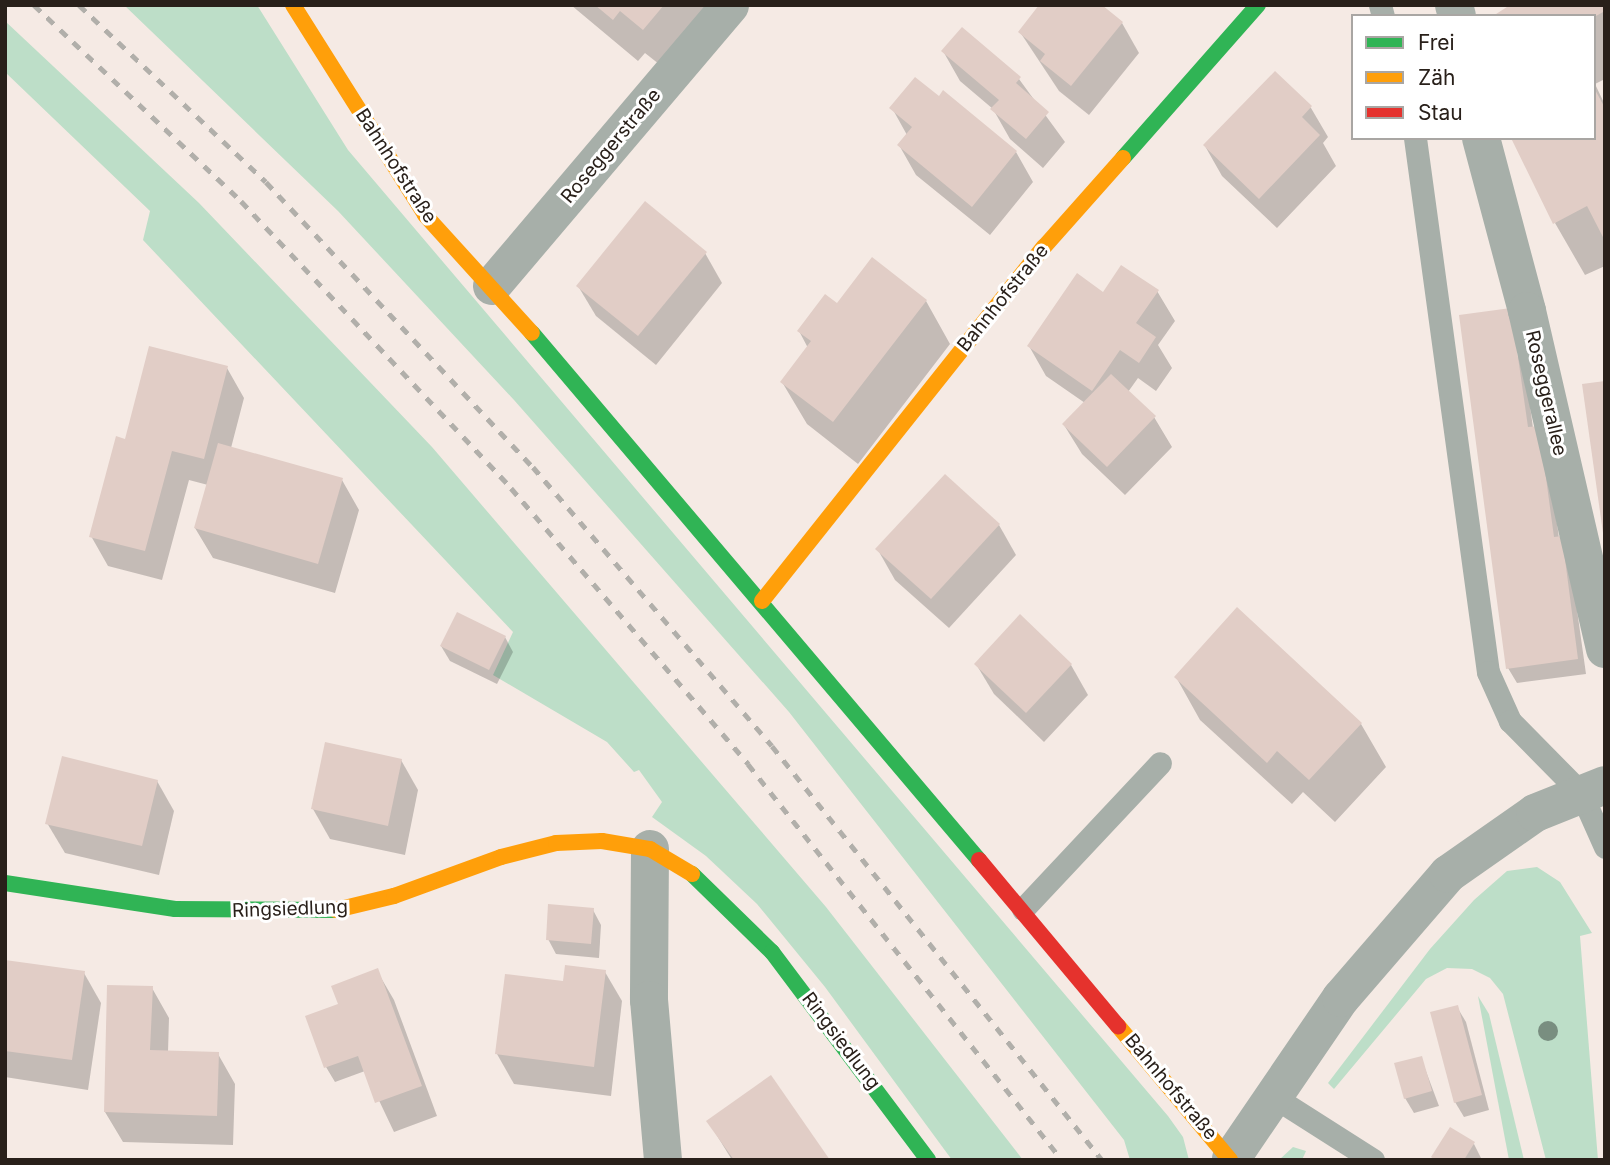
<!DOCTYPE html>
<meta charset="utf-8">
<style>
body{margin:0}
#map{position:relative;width:1610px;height:1165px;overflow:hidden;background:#f5eae4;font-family:Inter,sans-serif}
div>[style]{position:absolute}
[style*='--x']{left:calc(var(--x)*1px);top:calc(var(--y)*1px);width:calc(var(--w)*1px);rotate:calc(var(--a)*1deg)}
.green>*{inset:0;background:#bddec8}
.shadow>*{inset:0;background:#0003}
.building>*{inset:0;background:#e1cdc6}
.lane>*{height:23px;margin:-11.5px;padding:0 11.5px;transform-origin:11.5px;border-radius:11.5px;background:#a7afa9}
.street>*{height:38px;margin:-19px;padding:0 19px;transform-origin:19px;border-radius:19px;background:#a7afa9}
.fast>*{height:16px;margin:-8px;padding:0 8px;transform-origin:8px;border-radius:8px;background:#30b455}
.slow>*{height:16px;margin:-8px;padding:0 8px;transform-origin:8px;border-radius:8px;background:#ff9f0a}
.jam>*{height:16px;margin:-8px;padding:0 8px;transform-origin:8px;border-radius:8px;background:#e5322d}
.rail>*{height:5px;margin-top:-2.5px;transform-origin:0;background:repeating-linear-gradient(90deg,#b1afaa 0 9px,transparent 0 18px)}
.trees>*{width:20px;height:20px;margin:-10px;border-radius:50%;background:#798e80}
span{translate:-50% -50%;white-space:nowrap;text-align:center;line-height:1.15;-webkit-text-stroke:6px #fff;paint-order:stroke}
.street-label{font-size:19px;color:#29201a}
.frame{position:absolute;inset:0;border:7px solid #29201a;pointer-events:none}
.legend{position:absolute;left:1351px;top:14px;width:245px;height:126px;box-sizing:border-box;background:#fff;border:2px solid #a9a6a3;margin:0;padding:9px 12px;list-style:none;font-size:21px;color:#29201a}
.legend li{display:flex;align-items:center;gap:14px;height:35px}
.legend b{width:35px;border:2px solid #a9a6a3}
</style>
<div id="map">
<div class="green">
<i style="clip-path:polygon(124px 5px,257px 5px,348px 150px,1168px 1116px,1183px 1137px,1189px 1160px,1130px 1160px,1124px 1140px,789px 712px,514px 400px,338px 211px)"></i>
<i style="clip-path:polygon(5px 21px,199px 203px,432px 447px,826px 907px,1023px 1160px,952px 1160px,825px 987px,757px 904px,706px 856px,652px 817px,662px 802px,639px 770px,634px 772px,607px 742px,493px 675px,513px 632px,143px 240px,150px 211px,5px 72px)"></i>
<i style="clip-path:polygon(1537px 867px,1560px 882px,1592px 933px,1580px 936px,1598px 1160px,1546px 1160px,1503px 994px,1490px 978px,1472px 969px,1447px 968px,1426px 979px,1334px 1089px,1328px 1083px,1430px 949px,1474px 900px,1507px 871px)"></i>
<i style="clip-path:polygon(1478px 996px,1489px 1014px,1524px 1160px,1509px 1160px)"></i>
<i style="clip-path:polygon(1293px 1147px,1306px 1151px,1302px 1160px,1279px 1160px)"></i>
</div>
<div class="shadow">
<i style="clip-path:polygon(716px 5px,669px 72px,645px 53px,638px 61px,571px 5px)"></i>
<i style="clip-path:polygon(1512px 5px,1605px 5px,1605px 79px,1595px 84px,1605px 105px,1605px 266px,1585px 275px,1555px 223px,1594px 138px,1594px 16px)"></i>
<i style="clip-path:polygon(1122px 23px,1139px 53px,1089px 115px,1059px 91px,1020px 32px)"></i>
<i style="clip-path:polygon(943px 51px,1019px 79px,1065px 142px,1043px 168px,1010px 139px,993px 109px,960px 81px)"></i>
<i style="clip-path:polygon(1275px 73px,1311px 108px,1328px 137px,1323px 143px,1336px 166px,1277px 228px,1222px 176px,1205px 146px)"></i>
<i style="clip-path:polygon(892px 108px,1016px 152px,1033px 182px,990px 235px,916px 175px,899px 145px,907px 135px)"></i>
<i style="clip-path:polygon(705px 253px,722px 283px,656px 365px,596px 316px,578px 286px)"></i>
<i style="clip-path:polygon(1157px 291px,1175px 321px,1158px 345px,1172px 368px,1156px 391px,1138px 378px,1128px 392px,1154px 417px,1172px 447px,1125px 495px,1082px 454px,1064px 425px,1085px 403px,1046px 376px,1029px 346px,1103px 295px)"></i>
<i style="clip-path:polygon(926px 301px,950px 344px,858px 464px,807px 424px,782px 382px,808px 348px,799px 331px,837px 306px)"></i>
<i style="clip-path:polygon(1519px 325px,1533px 428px,1546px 443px,1559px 538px,1569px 553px,1586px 674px,1517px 683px,1508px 668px)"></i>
<i style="clip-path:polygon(227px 368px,244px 398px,231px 448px,342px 480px,359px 510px,335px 593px,213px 558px,195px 528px,208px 485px,189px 480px,162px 580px,108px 566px,91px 536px,126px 441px)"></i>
<i style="clip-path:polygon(999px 525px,1016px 555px,949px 628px,895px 580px,878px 550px)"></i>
<i style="clip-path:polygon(505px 637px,513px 652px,497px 684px,450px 661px,441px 646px)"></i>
<i style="clip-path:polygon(976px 664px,1071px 665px,1088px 695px,1044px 742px,994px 694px)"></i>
<i style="clip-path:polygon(1176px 677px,1361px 724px,1386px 767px,1335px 822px,1303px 792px,1292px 804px,1200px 720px)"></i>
<i style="clip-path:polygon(401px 760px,418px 790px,405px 855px,330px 839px,313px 809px)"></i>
<i style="clip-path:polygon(157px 781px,174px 811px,159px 875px,65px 853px,47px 823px)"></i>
<i style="clip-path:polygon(593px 910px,601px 925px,599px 958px,556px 954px,548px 939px)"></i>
<i style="clip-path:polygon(5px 962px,84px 973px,101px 1003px,88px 1090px,5px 1077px)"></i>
<i style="clip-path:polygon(377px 971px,394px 1000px,437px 1116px,394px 1132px,365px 1071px,335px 1082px,326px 1067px)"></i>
<i style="clip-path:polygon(605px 972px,622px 1001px,611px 1096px,514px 1084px,497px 1054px,564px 983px)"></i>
<i style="clip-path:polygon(152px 988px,169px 1018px,168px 1052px,218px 1054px,235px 1084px,233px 1145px,123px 1142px,105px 1112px)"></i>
<i style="clip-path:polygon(1457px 1007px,1466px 1022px,1489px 1110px,1464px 1117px,1455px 1102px)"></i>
<i style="clip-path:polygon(1421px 1058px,1439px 1106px,1414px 1113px,1405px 1098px)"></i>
<i style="clip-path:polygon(708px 1121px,828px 1160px,732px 1160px)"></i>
<i style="clip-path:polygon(1474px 1144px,1482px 1160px,1433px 1157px)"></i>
</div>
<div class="building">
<i style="clip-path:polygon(595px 5px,664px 5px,643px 30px,620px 11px,613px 20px)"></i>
<i style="clip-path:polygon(1039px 5px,1102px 5px,1123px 22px,1071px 86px,1040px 61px,1045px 54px,1018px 32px)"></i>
<i style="clip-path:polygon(1510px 5px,1604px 5px,1605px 11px,1594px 17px,1493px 16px)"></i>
<i style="clip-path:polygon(962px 27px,1021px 77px,1016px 83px,1049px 112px,1026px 139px,990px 109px,999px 100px,941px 51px)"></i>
<i style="clip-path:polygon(1275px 71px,1312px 106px,1302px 117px,1320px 135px,1259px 199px,1203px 145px)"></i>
<i style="clip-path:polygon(915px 77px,939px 96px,943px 90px,1017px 151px,972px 207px,897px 145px,912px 127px,889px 108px)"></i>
<i style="clip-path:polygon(1594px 88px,1605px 108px,1605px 241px,1587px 206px,1553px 224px,1511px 138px,1594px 138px)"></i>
<i style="clip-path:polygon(645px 201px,707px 252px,638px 336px,576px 286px)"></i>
<i style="clip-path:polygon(872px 257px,927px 300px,833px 422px,780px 382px,811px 341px,797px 331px,825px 294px,837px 303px)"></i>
<i style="clip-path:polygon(1121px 265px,1159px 290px,1136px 323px,1156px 337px,1139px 363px,1120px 350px,1092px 391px,1027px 346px,1077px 273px,1103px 292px)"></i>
<i style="clip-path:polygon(1511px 308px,1528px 427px,1539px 426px,1554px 537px,1562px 536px,1578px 659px,1506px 669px,1459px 315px)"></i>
<i style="clip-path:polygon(149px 346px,228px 366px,204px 459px,172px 451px,145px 551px,89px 537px,116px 436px,125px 439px)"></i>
<i style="clip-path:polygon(1111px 374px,1156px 416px,1107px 467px,1062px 424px)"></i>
<i style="clip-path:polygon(1605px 381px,1605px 533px,1603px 533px,1582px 384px)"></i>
<i style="clip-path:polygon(218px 443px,343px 478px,318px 564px,194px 528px)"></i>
<i style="clip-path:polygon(945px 474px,1000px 524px,931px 599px,875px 549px)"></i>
<i style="clip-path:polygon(1237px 607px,1362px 723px,1309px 780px,1277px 751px,1267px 763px,1174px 677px)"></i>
<i style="clip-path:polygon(457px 612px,506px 636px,489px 670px,440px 646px)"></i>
<i style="clip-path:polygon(1020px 614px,1072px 664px,1026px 713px,974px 664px)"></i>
<i style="clip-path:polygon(325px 742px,402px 759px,388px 826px,311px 809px)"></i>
<i style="clip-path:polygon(62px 756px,158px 780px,142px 846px,45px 824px)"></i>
<i style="clip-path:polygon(548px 904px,594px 908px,591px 944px,546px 940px)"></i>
<i style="clip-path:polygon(5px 960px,85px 971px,72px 1060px,5px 1051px)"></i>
<i style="clip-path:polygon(565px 965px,606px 970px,594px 1067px,495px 1054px,505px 974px,563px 981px)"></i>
<i style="clip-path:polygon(378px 968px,422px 1086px,375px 1103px,358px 1056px,324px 1068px,305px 1016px,338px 1004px,331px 986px)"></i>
<i style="clip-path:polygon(107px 985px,153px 986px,150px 1050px,219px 1052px,217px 1116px,104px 1112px)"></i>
<i style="clip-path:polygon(1458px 1005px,1482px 1095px,1454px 1103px,1430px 1012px)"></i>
<i style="clip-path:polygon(1422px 1056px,1432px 1091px,1404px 1099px,1394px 1063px)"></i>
<i style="clip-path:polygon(771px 1075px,830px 1160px,734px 1160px,706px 1121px)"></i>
<i style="clip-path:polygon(1450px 1127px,1475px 1142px,1464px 1160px,1435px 1160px,1431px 1157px)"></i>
</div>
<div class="lane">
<i style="--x:1380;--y:5;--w:11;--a:75"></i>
<i style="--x:1415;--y:138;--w:539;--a:82.22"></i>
<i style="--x:1488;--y:672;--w:54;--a:65.8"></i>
<i style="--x:1510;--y:721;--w:101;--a:45.4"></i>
<i style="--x:1581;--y:793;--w:59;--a:66"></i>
<i style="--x:1023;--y:909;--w:200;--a:-46.8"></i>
<i style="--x:1271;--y:1095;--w:121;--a:32.5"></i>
</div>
<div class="street">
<i style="--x:1454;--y:5;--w:11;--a:75"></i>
<i style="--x:1481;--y:138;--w:179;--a:75.1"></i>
<i style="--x:1527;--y:311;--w:347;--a:77"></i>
<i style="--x:492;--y:286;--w:368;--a:-49.7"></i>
<i style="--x:650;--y:849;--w:151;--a:90.4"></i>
<i style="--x:649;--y:1000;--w:161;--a:85"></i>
<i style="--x:1231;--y:1159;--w:195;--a:-55.7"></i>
<i style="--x:1341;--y:998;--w:164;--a:-49.2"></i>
<i style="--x:1448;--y:874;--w:106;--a:-35"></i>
<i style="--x:1535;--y:813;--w:75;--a:-21.8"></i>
</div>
<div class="fast">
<i style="--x:1123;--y:158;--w:204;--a:-48.6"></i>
<i style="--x:532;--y:333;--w:691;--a:49.7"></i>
<i style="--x:692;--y:874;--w:112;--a:44.3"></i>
<i style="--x:772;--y:952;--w:260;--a:53.1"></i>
<i style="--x:5;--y:883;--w:172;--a:8.7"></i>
<i style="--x:175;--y:909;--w:161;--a:0.4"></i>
</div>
<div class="slow">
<i style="--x:293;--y:5;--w:248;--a:57.8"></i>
<i style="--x:425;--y:215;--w:159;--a:47.8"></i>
<i style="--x:762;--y:601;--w:453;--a:-51.5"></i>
<i style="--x:1044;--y:247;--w:119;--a:-48.4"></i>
<i style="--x:336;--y:910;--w:60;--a:-13.6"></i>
<i style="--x:394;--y:896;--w:114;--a:-20"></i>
<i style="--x:501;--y:857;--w:57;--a:-14.3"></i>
<i style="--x:556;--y:843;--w:46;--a:-2.5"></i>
<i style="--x:602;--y:841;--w:49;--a:9.5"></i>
<i style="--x:650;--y:849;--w:49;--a:30.8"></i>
<i style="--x:1118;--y:1026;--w:175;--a:50.1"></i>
</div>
<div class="jam">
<i style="--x:979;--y:860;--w:217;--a:50.1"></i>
</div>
<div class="rail">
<i style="--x:34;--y:5;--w:285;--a:43.4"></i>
<i style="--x:241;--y:201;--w:394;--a:46.7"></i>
<i style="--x:511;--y:488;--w:364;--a:49.3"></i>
<i style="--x:748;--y:764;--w:505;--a:51.59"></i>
<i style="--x:79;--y:5;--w:257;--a:43.4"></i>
<i style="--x:266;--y:182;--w:391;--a:46.9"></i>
<i style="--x:533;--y:467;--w:367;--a:49.4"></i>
<i style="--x:772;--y:746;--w:529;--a:51.44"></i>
</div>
<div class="trees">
<i style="left:1548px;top:1031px"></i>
</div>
<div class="street-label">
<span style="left:611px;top:146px;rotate:-50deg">Roseggerstraße</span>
<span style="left:396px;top:166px;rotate:57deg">Bahnhofstraße</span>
<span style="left:1003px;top:298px;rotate:-51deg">Bahnhofstraße</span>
<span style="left:1546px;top:393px;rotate:77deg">Roseggerallee</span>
<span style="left:290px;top:909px;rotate:-2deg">Ringsiedlung</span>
<span style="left:841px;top:1041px;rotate:53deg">Ringsiedlung</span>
<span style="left:1171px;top:1087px;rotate:50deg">Bahnhofstraße</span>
</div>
<div class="frame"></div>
<ul class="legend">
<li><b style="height:9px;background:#30b455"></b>Frei</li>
<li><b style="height:9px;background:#ff9f0a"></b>Zäh</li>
<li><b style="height:9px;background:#e5322d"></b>Stau</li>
</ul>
</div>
